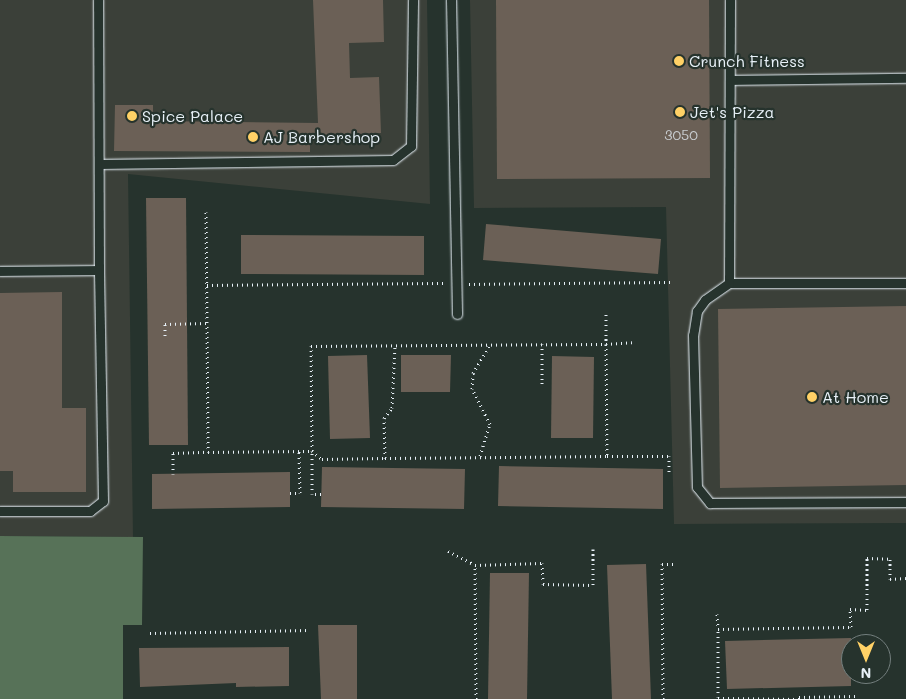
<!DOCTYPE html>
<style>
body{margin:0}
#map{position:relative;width:906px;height:699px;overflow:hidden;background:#26332d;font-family:Mali,sans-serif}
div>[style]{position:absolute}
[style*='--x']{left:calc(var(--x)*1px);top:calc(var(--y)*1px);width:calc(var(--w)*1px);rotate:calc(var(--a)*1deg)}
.built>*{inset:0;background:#3b4039}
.green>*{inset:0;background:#577258}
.building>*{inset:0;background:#6b6056}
.path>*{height:3px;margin-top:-1.5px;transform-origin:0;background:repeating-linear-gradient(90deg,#e8f1f8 0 1px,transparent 0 5px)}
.roads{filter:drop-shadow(0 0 1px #e8f1f8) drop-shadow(0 0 1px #e8f1f8)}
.service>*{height:9px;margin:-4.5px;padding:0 4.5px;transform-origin:4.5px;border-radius:4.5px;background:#26332d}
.dots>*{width:14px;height:14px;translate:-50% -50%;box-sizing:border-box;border:2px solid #26332d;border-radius:50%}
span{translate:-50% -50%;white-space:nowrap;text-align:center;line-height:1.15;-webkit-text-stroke:4.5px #26332d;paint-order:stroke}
.number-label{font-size:14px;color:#c9cdd0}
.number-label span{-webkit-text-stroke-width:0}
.poi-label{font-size:16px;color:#e8f1f8}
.left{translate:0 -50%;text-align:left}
.north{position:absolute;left:841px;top:634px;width:50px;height:50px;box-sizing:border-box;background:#26332d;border:1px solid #747f7e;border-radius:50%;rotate:180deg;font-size:14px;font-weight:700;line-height:20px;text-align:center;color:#e8f1f8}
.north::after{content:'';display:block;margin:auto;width:18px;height:22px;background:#ffd166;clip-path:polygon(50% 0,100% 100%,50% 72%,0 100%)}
</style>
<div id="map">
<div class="built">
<i style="clip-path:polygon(0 0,427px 0,430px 204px,128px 174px,133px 537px,0 536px)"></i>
<i style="clip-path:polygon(470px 0,906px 0,906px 523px,674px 524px,666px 207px,474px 208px)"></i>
</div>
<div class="green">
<i style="clip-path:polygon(0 536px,143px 537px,142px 625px,123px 625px,123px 699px,0 699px)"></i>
</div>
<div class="building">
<i style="clip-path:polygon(313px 0,383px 0,384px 42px,349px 43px,350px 78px,379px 77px,381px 133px,310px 136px,310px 152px,114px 151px,115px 105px,153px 105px,153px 121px,318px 123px)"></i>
<i style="clip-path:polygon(496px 0,709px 0,710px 178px,497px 179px)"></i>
<i style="clip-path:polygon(146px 198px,186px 198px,188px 445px,149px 445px)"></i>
<i style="clip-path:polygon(486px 224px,661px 239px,658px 274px,483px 260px)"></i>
<i style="clip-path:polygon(241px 235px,424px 236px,424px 275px,241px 274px)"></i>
<i style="clip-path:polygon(62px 292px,62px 408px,86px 408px,86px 492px,13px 492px,13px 471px,0 471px,0 293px)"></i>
<i style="clip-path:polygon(906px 306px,906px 485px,720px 488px,718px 309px)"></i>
<i style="clip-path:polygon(367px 355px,370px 438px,330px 439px,328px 356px)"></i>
<i style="clip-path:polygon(401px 355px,451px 355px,450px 392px,401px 392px)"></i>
<i style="clip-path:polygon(552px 356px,594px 357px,593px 438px,551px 438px)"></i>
<i style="clip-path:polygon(499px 466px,663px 469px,663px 509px,498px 506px)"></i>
<i style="clip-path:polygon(322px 467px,465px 469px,464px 509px,321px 507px)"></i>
<i style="clip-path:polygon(290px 472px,290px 507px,152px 509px,152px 474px)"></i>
<i style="clip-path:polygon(646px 564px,651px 699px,612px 699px,607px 565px)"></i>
<i style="clip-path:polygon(490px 573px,529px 573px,527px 699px,488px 699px)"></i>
<i style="clip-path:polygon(318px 625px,357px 625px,357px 699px,321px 699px)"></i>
<i style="clip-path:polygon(851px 638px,851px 686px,727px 689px,725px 641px)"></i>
<i style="clip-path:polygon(289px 647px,289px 686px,236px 687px,236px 683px,140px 687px,139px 648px)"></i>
</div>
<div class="path">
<i style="--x:206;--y:212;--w:240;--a:89.5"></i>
<i style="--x:208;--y:452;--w:104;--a:-0.6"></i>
<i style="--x:312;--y:451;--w:105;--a:-90.5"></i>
<i style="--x:311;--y:346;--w:295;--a:-0.4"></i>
<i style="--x:606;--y:344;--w:112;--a:89.5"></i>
<i style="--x:607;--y:456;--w:62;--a:0"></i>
<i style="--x:669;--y:456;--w:18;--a:90"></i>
<i style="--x:469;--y:284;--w:202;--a:-0.6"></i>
<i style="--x:207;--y:285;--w:236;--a:-0.5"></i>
<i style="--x:606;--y:314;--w:30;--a:90"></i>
<i style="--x:606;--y:344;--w:26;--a:-4"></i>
<i style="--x:165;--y:336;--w:12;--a:-90"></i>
<i style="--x:165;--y:324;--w:43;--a:-1.3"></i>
<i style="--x:542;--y:384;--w:40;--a:-90"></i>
<i style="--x:480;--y:456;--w:34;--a:-73"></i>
<i style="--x:490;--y:424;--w:39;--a:-117"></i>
<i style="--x:472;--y:389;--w:16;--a:-86"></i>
<i style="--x:473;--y:373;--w:33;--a:-59"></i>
<i style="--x:385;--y:458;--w:222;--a:-0.5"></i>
<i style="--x:173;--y:474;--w:21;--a:-90"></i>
<i style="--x:173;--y:453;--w:35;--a:-2"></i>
<i style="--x:290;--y:493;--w:10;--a:0"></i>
<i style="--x:300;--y:493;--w:42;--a:-91.4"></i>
<i style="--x:321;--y:494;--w:9;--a:180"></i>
<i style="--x:312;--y:494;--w:43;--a:-90"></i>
<i style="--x:312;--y:451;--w:13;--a:39"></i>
<i style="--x:322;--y:459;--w:63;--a:-0.9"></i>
<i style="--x:385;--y:458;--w:40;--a:-91.4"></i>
<i style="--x:384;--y:418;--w:13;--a:-51"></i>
<i style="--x:392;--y:408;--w:63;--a:-87.3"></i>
<i style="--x:448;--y:551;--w:30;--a:27"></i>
<i style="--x:717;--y:614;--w:15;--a:86"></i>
<i style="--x:150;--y:633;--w:160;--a:-1.1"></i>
<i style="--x:718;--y:697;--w:68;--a:-90"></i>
<i style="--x:718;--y:629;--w:133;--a:-0.9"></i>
<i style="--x:851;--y:627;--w:18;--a:-93"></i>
<i style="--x:850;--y:609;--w:17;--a:3"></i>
<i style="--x:867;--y:610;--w:52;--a:-90"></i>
<i style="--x:867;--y:558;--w:23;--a:2"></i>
<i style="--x:890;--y:559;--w:20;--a:90"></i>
<i style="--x:890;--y:579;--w:16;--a:-4"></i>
<i style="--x:799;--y:697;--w:58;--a:-1"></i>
<i style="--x:718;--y:698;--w:82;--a:0.7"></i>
<i style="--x:476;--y:699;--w:134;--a:-90.4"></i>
<i style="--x:475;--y:565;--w:67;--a:-1.7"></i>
<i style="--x:542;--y:563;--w:21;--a:87"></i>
<i style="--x:543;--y:584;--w:50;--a:1.1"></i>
<i style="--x:593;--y:585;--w:36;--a:-90"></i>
<i style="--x:663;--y:699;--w:135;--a:-90.4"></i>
<i style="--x:662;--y:564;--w:14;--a:0"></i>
</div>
<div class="roads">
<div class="service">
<i style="--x:451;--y:0;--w:314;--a:88.9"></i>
<i style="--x:730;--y:0;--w:283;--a:90.2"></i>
<i style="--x:729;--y:283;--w:177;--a:0"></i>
<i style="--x:730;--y:80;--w:176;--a:-0.7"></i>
<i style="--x:99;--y:164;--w:294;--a:-0.8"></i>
<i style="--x:393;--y:160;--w:23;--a:-38"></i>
<i style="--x:411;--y:146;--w:146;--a:-89.2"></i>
<i style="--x:0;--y:271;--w:99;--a:-0.6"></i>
<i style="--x:99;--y:270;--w:270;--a:-90.2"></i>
<i style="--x:729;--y:283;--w:29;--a:145"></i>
<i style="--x:705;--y:300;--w:14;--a:126"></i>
<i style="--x:697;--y:311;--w:24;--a:99"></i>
<i style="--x:693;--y:335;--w:152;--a:88.5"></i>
<i style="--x:697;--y:487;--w:21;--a:51"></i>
<i style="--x:710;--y:503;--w:196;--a:-0.3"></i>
<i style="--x:0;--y:511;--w:90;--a:0"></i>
<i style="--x:90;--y:511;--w:16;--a:-38"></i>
<i style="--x:103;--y:501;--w:231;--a:-91"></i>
</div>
</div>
<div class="dots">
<i style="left:679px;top:61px;background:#ffd166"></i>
<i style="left:680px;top:112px;background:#ffd166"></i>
<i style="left:132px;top:116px;background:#ffd166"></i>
<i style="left:253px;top:137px;background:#ffd166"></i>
<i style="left:812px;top:397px;background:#ffd166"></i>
</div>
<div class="number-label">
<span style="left:681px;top:135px">3050</span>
</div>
<div class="poi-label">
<span class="left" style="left:689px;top:61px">Crunch Fitness</span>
<span class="left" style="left:690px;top:112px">Jet's Pizza</span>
<span class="left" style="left:142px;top:116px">Spice Palace</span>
<span class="left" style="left:263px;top:137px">AJ Barbershop</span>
<span class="left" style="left:822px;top:397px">At Home</span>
</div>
<div class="north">N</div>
</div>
